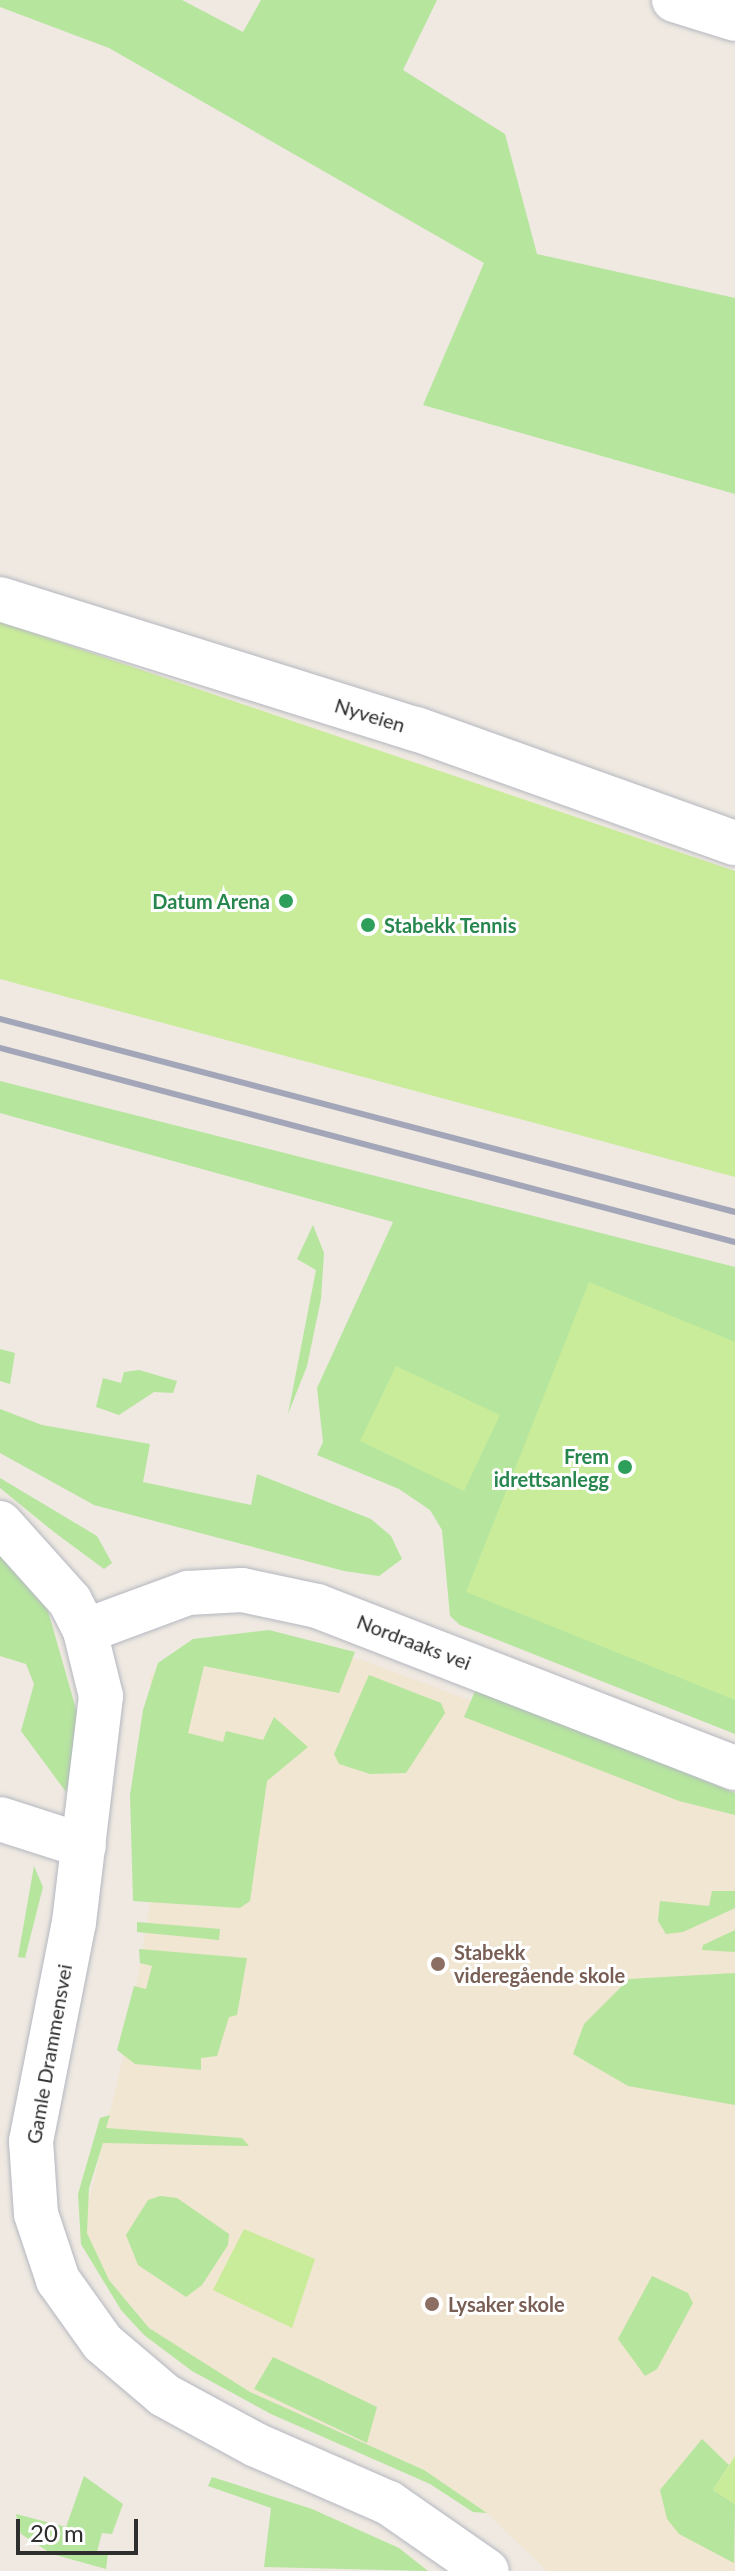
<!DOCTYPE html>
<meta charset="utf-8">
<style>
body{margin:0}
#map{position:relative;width:735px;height:2571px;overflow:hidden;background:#efe9e1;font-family:Lato,sans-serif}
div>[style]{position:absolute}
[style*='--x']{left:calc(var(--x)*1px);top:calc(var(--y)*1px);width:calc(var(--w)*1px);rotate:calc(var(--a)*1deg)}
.education>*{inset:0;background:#f0e6d1}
.green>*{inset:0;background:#b6e59e}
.pitch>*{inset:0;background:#c9ec9a}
.roads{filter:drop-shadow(0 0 2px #b4b7c1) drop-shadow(0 0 2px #b4b7c1)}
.minor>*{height:44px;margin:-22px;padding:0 22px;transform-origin:22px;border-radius:22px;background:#fff}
.secondary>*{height:44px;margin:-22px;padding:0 22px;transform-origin:22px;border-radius:22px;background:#fff}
.rail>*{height:6px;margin:-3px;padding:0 3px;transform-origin:3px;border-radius:3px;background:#a3a6b8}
.dots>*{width:22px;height:22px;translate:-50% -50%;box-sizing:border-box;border:4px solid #fff;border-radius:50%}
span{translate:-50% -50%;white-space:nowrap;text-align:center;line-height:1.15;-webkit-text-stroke:6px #fff;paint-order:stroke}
.street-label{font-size:20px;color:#2e2e2e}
.leisure-label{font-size:20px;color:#27864d;font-weight:700}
.right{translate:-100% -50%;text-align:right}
.left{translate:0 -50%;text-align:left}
.education-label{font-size:20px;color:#785e54;font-weight:700}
.scale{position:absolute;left:16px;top:2519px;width:122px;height:36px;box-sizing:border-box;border:4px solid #2e2e2e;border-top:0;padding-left:10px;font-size:24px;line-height:28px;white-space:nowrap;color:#2e2e2e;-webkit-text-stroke:6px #fff;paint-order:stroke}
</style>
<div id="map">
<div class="education">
<i style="clip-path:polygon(217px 1636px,362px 1660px,735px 1800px,735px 2571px,547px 2571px,487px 2513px,424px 2470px,250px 2392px,189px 2356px,149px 2328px,109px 2280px,87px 2233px,86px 2212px,127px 2041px,153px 1887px,150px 1675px)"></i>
</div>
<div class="green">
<i style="clip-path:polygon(0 0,182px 0,243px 32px,261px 0,437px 0,403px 70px,505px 134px,537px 254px,735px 298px,735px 494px,423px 405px,484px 263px,109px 48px,0 7px)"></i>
<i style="clip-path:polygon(0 1081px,735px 1267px,735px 1734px,460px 1625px,450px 1616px,442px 1530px,430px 1510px,399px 1489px,317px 1455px,323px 1442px,317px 1388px,393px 1222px,0 1113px)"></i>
<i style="clip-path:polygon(313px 1225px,324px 1253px,321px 1299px,307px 1366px,288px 1414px,316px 1270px,297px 1259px)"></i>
<i style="clip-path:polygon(0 1349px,15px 1353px,10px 1384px,0 1381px)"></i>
<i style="clip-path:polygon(139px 1370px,177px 1381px,173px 1393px,154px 1392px,119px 1415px,96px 1407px,103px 1378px,121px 1383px,124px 1372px)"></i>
<i style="clip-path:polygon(0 1409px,42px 1425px,150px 1444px,143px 1482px,251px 1505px,257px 1474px,371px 1519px,391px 1536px,402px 1559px,379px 1576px,344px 1571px,94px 1505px,0 1453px)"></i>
<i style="clip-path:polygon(0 1478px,97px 1536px,112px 1563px,104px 1569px,54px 1532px,0 1488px)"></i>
<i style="clip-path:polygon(0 1556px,48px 1611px,80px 1723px,66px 1792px,21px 1731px,34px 1684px,26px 1664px,0 1656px)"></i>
<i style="clip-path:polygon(269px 1630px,355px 1652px,339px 1693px,204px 1666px,188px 1733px,223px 1742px,226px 1731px,263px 1740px,274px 1717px,308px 1747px,267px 1781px,250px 1901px,240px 1908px,133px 1901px,130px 1795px,143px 1710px,158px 1663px,193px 1639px)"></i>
<i style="clip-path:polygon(369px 1675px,441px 1703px,445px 1713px,406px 1773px,370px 1774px,339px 1764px,334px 1754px)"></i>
<i style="clip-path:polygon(476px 1689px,735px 1793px,735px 1815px,679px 1801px,464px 1717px)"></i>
<i style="clip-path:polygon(34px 1866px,43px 1887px,25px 1958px,18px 1957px)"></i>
<i style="clip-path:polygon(712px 1891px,735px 1891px,735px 1908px,683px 1932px,666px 1934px,658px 1921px,660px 1901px,709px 1906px)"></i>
<i style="clip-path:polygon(137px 1922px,220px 1929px,219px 1940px,137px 1932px)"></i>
<i style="clip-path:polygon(735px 1930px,735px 1952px,702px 1950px,703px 1945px)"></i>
<i style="clip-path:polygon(139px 1949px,247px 1958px,237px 2015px,229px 2017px,217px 2056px,201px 2058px,201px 2070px,135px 2064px,117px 2050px,134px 1986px,146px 1989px,152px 1966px,140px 1963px)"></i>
<i style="clip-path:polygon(735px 1973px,735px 2105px,628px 2086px,573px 2054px,584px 2024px,629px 1979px)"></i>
<i style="clip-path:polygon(110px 2115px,106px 2128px,242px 2138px,249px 2146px,103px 2143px,89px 2188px,87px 2233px,109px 2280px,149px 2328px,250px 2392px,424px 2470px,487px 2513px,473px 2512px,430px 2484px,271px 2414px,192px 2371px,144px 2335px,121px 2310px,81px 2244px,78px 2194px,100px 2118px)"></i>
<i style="clip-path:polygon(160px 2196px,177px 2198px,229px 2234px,228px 2245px,202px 2285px,186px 2297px,138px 2265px,126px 2235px,148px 2200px)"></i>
<i style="clip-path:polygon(652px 2276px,688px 2293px,693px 2303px,657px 2369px,645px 2376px,618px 2339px)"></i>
<i style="clip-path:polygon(273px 2357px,377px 2407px,367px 2443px,254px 2389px)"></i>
<i style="clip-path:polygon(702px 2439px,729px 2465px,713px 2490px,735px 2504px,734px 2563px,679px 2534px,667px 2519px,660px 2490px)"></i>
<i style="clip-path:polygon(84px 2476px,123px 2504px,112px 2534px,102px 2533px,97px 2552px,108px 2554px,106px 2569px,52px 2554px,21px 2534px,16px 2514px,66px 2527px)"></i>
<i style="clip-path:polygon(212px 2477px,312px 2509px,399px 2548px,428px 2571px,264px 2567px,271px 2508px,208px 2486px)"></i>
</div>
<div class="pitch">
<i style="clip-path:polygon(0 622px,735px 871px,735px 1177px,0 979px)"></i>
<i style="clip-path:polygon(589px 1282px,735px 1342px,735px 1700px,466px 1592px)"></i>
<i style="clip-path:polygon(396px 1366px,500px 1415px,464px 1491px,360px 1441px)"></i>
<i style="clip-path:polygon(244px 2229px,315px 2259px,292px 2328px,213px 2290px)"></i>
<i style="clip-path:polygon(735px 2456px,735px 2504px,713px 2490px)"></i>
</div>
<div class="roads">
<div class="minor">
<i style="--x:674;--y:0;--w:64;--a:17.3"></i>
<i style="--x:0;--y:599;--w:436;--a:17.4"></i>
<i style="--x:416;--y:729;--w:339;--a:19.7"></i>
<i style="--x:85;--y:1631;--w:110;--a:-20.3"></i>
<i style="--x:188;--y:1593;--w:54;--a:-3.2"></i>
<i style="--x:242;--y:1590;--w:77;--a:12"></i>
<i style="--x:317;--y:1606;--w:448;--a:21.2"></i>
<i style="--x:0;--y:1819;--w:88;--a:17.8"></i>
</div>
<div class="secondary">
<i style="--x:0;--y:1523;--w:105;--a:48.1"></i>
<i style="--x:70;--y:1601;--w:34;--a:63"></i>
<i style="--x:85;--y:1631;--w:67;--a:76.2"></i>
<i style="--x:101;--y:1696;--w:228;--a:96.8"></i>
<i style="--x:74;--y:1922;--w:223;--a:101.1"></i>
<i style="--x:31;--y:2141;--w:73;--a:86.1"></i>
<i style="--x:36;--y:2214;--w:70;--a:71.6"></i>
<i style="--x:58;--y:2280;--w:77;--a:54.5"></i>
<i style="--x:103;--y:2343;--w:80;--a:40.4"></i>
<i style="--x:164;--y:2395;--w:105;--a:28.5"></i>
<i style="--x:256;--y:2445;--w:145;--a:23.6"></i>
<i style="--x:389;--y:2503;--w:119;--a:34.8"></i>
</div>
</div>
<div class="rail">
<i style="--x:0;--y:1019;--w:760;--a:14.71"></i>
<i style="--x:0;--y:1048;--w:760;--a:14.79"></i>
</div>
<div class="dots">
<i style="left:286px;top:901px;background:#2e9e5b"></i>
<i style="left:368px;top:925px;background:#2e9e5b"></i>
<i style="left:625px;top:1467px;background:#2e9e5b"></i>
<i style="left:438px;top:1964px;background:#8d6e63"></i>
<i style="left:432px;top:2304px;background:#8d6e63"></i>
</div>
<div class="street-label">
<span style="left:370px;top:715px;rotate:17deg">Nyveien</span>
<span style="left:414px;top:1642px;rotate:21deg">Nordraaks vei</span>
<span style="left:49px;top:2054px;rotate:-80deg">Gamle Drammensvei</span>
</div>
<div class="leisure-label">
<span class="right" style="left:270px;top:901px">Datum Arena</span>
<span class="left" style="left:384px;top:925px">Stabekk Tennis</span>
<span class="right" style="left:609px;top:1468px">Frem<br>idrettsanlegg</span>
</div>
<div class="education-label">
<span class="left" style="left:454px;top:1964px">Stabekk<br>videregående skole</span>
<span class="left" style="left:448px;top:2304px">Lysaker skole</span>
</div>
<div class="scale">20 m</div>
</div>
